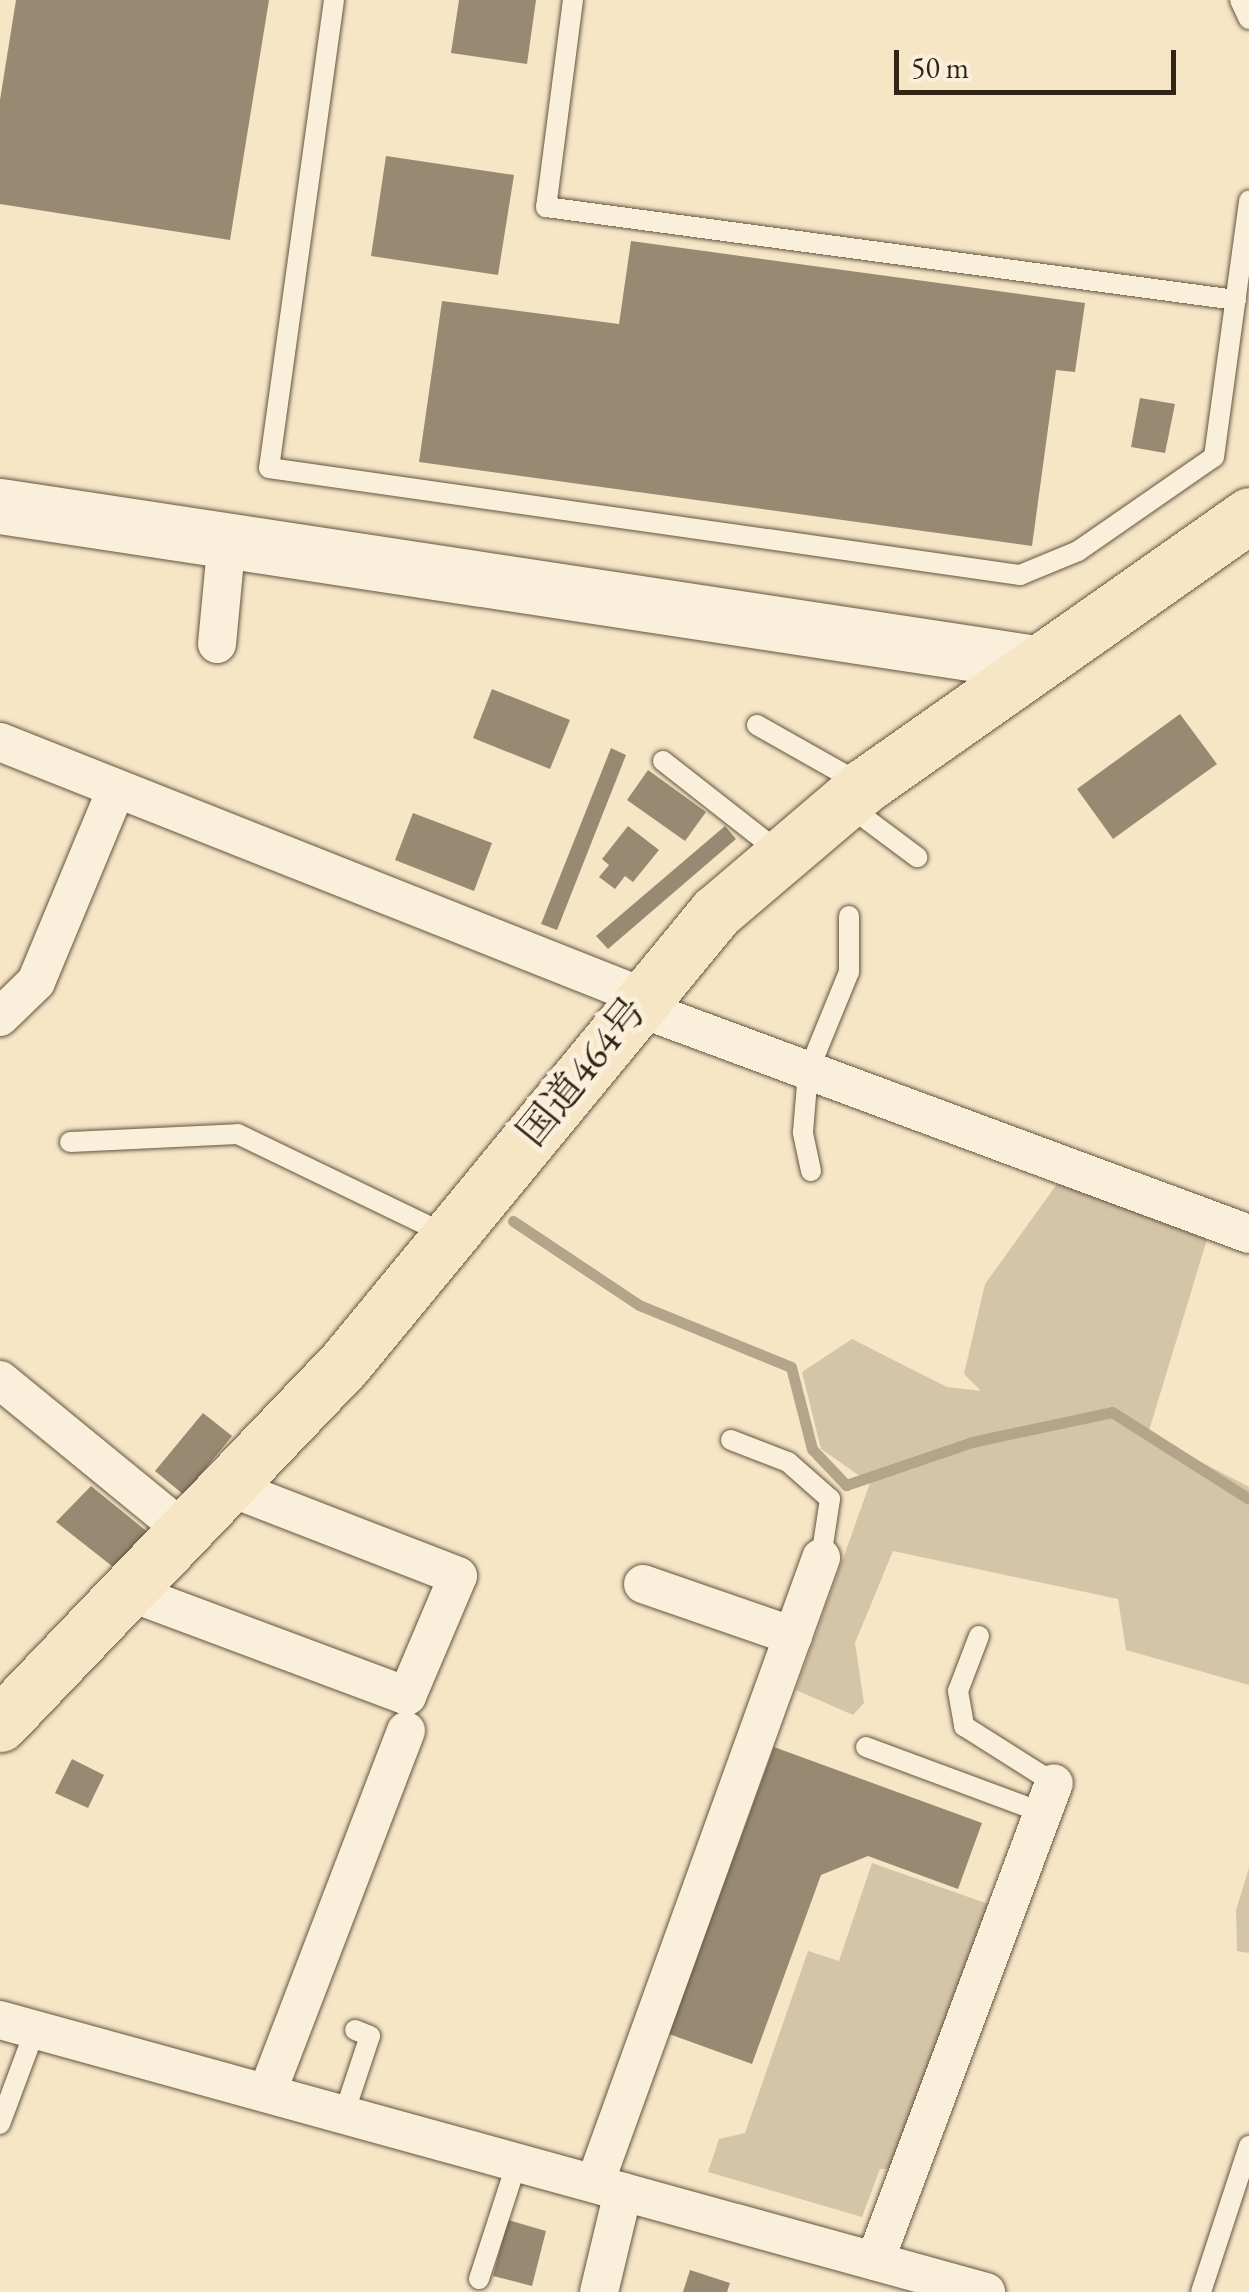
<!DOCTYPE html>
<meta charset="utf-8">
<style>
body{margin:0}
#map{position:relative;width:1249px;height:2292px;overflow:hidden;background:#f6e6c6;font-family:"EB Garamond","Noto Serif JP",serif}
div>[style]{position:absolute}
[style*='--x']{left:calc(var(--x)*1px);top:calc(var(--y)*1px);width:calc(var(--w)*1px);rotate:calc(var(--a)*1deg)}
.green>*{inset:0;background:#d5c5a8}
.stream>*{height:11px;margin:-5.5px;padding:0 5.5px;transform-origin:5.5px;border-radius:5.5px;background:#b3a48a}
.building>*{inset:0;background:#988972}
.roads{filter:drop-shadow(0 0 2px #635542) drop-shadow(0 0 2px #635542)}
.lane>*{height:20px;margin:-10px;padding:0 10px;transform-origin:10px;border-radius:10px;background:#f9efda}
.street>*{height:38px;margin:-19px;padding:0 19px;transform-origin:19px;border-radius:19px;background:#f9efda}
.secondary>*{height:55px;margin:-27.5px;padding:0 27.5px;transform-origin:27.5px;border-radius:27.5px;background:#f9efda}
.highway>*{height:55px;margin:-27.5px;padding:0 27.5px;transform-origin:27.5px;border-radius:27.5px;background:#f6e6c6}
span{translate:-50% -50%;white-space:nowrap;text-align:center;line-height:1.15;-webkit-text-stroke:10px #f9efda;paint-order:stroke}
.street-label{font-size:40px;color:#322516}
.scale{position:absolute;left:894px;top:50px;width:282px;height:45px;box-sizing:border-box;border:5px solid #322516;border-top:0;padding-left:12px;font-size:30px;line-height:35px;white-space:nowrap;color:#322516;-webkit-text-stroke:8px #f9efda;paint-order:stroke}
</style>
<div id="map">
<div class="green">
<i style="clip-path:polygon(1057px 1184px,1208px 1236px,1148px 1434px,1249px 1487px,1249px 1685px,1126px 1650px,1118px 1599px,893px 1551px,855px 1643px,864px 1703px,853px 1715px,796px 1690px,870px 1483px,821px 1449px,802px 1372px,852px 1339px,947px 1387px,981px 1391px,964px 1374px,985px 1284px)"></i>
<i style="clip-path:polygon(872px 1863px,994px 1906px,895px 2169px,880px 2169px,862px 2217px,708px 2172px,719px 2139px,745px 2133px,808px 1951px,839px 1961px)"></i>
<i style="clip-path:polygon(1249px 1868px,1249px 1953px,1237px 1951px,1236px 1910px)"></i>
</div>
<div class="stream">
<i style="--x:513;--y:1221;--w:151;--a:33.7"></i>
<i style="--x:639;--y:1305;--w:164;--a:22.2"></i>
<i style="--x:791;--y:1367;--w:85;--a:75.6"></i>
<i style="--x:812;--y:1449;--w:50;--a:46.6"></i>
<i style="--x:846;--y:1485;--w:133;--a:-18.8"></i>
<i style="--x:972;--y:1442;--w:143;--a:-12.1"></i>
<i style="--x:1112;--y:1412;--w:162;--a:32.4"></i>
</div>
<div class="building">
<i style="clip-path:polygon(16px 0,269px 0,230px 240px,0 204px,0 100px)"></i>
<i style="clip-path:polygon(459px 0,536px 0,527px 64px,451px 53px)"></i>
<i style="clip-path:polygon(386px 156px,514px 175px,498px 275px,371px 256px)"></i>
<i style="clip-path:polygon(631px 241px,1085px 303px,1075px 372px,1056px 370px,1032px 546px,419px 462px,442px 301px,619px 324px)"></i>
<i style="clip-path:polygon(1140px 398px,1175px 404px,1165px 453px,1131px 447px)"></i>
<i style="clip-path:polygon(492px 689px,570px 720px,550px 769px,473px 738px)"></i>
<i style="clip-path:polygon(1180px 714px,1217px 764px,1113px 839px,1077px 789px)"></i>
<i style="clip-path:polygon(611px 748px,626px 755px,557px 930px,541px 924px)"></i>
<i style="clip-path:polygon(648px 770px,706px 812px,685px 841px,627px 800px)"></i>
<i style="clip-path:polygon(413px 813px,492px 843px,474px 891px,395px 860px)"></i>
<i style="clip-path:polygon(628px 826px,659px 850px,633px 882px,625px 876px,615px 889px,599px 877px,609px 865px,602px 859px)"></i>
<i style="clip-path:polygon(725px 826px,736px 839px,608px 949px,596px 936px)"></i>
<i style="clip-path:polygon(203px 1413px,232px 1436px,184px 1495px,155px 1471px)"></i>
<i style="clip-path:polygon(91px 1486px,150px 1534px,117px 1570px,56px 1522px)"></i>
<i style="clip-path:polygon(774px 1747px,982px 1823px,958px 1889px,868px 1856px,821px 1875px,752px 2064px,669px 2034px)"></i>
<i style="clip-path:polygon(72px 1759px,104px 1775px,88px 1808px,55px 1793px)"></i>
<i style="clip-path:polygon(508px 2220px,546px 2231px,532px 2286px,493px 2276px)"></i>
<i style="clip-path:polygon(690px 2270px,730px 2283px,727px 2292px,683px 2292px)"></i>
</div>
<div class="roads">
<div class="lane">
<i style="--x:334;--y:0;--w:472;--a:97.9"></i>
<i style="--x:269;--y:468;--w:759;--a:8.11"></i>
<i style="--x:1020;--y:575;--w:63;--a:-22.5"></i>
<i style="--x:1078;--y:551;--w:165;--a:-34.7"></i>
<i style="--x:1214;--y:457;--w:259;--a:-82.2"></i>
<i style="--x:573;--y:0;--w:209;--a:97.4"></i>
<i style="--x:546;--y:207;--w:696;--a:7.68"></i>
<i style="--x:1240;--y:0;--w:21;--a:65"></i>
<i style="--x:757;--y:725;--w:122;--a:29.5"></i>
<i style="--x:663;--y:761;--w:147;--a:38.1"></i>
<i style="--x:846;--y:804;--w:89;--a:36.7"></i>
<i style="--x:70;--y:1142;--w:168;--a:-2.7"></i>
<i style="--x:238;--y:1134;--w:232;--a:25.8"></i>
<i style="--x:811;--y:1171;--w:40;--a:-102"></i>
<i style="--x:803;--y:1132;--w:60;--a:-85.2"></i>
<i style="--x:808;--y:1072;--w:108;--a:-67.7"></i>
<i style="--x:849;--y:972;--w:56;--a:-90"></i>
<i style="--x:731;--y:1440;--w:61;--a:21.1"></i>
<i style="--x:788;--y:1462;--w:56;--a:41.4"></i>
<i style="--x:830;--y:1499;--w:60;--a:98.7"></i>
<i style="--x:979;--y:1636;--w:59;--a:110.9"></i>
<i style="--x:958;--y:1691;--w:36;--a:80"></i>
<i style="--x:964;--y:1726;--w:107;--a:32.3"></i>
<i style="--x:866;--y:1747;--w:189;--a:20.4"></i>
<i style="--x:344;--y:2114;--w:82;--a:-71.6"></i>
<i style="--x:370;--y:2036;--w:16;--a:-158"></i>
<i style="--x:0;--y:2124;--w:100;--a:-69.6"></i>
<i style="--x:479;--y:2279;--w:123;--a:-72"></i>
<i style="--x:1201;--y:2292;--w:154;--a:-71.8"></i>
</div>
<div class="street">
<i style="--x:217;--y:644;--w:105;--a:-84.6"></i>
<i style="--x:0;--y:742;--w:689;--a:21.62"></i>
<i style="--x:634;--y:1006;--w:656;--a:20.34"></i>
<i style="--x:0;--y:1017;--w:50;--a:-44.2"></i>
<i style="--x:36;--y:982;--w:206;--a:-67.4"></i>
<i style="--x:0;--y:1380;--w:240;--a:39.3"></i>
<i style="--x:643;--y:1584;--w:159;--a:19.1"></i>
<i style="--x:129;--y:1592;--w:297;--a:20.5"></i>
<i style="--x:407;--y:1696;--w:130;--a:-67"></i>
<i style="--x:458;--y:1576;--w:243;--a:-158.8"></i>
<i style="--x:0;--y:2020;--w:1023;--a:15.42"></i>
<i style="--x:267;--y:2093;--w:388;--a:-69"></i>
<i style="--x:595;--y:2183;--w:665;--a:-70.12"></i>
<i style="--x:875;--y:2261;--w:510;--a:-69.47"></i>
<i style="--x:599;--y:2292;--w:103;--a:-76.5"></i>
</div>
<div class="secondary">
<i style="--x:0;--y:506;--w:1048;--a:8.62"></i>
</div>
<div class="highway">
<i style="--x:0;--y:1724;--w:499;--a:-46.3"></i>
<i style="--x:345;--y:1363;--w:584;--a:-50.56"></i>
<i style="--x:716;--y:912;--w:194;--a:-40.4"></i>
<i style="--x:864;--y:786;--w:471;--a:-35.1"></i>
</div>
</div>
<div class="street-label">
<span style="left:581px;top:1071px;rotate:-51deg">国道464号</span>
</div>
<div class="scale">50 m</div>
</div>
